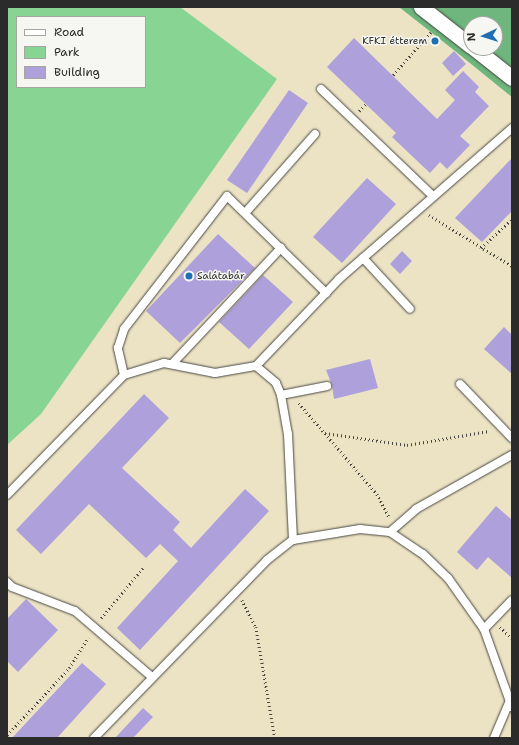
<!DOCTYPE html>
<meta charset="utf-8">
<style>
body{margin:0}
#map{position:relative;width:519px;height:745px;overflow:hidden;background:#ece3c4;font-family:"Shantell Sans",sans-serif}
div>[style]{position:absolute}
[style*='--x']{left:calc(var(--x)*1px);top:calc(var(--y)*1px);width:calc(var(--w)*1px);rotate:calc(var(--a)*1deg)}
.green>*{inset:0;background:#88d593}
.forest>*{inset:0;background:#6eb67d}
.building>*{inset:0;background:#ada0db}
.path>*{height:2.5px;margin-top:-1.25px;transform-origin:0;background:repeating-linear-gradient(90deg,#484742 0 1px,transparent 0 4px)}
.roads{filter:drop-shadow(0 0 1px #484742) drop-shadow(0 0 1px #484742)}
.lane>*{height:8px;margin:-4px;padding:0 4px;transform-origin:4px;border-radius:4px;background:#fff}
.street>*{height:15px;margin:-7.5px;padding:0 7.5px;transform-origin:7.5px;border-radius:7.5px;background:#fff}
.dots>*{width:11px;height:11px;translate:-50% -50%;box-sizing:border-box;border:2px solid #f6f6f2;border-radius:50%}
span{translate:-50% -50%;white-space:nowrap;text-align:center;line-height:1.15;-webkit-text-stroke:3px #f6f6f2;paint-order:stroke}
.poi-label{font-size:10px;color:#2b2b2b}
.right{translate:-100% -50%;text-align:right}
.left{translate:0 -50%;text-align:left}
.frame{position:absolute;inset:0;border:8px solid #2b2b2b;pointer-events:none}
.legend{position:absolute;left:16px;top:16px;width:130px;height:72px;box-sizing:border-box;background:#f6f6f2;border:1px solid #a5a5a2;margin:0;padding:5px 7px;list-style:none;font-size:12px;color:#2b2b2b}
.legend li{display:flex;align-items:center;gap:8px;height:20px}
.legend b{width:20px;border:1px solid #a5a5a2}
.north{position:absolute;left:463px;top:16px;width:40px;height:40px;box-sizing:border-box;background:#f6f6f2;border:1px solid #a5a5a2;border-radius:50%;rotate:266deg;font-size:11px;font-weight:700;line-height:16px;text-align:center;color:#2b2b2b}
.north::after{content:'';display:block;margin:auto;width:14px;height:18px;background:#1f6fb2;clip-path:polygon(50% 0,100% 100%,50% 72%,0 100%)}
</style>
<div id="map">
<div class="green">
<i style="clip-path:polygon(evenodd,7px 7px,180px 7px,277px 79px,41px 414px,7px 445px,7px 7px,17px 17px,145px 17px,145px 87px,17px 87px,17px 17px)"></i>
</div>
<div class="forest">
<i style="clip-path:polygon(evenodd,399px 7px,512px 7px,512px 97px,455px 51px,399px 7px,471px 24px,495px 24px,495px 48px,471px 48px,471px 24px)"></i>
</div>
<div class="building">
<i style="clip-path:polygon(354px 38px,437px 119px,455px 100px,445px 90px,463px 71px,479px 87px,475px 92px,489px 106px,460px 136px,470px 145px,447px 169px,440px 162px,430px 173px,392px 137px,396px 133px,327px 67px)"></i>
<i style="clip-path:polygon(454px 51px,466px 64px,453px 76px,442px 63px)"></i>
<i style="clip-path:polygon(289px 90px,308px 103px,247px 193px,227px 180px)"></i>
<i style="clip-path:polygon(512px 158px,512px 211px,482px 242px,455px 218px)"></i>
<i style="clip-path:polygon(367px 178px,396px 204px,342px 263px,313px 237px)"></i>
<i style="clip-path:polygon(218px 234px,255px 268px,180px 343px,146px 311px)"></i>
<i style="clip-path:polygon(402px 251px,412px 261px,400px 274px,390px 264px)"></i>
<i style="clip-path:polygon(263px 275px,293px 302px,249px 349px,219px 322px)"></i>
<i style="clip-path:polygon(504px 327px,512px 335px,512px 374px,484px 349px)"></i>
<i style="clip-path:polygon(370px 359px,378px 388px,334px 399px,332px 385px,326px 370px)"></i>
<i style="clip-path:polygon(144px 394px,169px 418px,122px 468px,180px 522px,173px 530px,191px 548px,245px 489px,269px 511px,140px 650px,117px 628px,178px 561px,160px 544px,146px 558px,89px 504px,41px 554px,16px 530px)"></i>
<i style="clip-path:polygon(496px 506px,512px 520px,512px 578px,488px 557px,477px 570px,457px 552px)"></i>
<i style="clip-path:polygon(26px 599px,58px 630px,18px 672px,7px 661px,7px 619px)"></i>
<i style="clip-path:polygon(82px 663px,106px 684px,57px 738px,12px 738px)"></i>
<i style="clip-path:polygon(143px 708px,153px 717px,133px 738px,115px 738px)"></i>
</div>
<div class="path">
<i style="--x:393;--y:75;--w:57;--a:-48.5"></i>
<i style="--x:359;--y:111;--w:10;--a:-45"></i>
<i style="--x:429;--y:215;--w:97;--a:31.6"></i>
<i style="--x:481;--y:248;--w:42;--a:-43.1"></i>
<i style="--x:299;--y:403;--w:120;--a:49.4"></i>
<i style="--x:377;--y:494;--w:27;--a:62"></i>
<i style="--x:325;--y:433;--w:83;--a:8.3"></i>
<i style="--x:407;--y:445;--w:83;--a:-9.7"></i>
<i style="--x:242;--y:600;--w:30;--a:63"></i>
<i style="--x:256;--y:627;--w:113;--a:80.3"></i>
<i style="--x:101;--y:618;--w:65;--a:-50"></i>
<i style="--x:500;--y:627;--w:16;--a:43"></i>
<i style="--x:7;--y:735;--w:91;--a:-47.2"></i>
<i style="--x:69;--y:668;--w:36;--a:-58"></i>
</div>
<div class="roads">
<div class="lane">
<i style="--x:321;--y:89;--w:155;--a:43.7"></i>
<i style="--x:246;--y:212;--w:104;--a:-48.5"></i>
<i style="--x:363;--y:258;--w:69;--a:47.3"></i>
<i style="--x:173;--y:363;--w:158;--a:-46.8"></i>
<i style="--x:256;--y:366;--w:120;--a:-46.3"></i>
<i style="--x:339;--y:279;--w:230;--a:-41.1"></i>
<i style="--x:124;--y:375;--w:28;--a:-103"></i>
<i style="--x:118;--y:348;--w:20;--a:-72"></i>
<i style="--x:124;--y:329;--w:168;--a:-52.2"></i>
<i style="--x:227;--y:196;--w:139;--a:44.4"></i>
<i style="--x:460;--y:384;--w:75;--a:46.1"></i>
<i style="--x:281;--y:395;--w:47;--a:-11.1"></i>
<i style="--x:7;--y:495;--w:168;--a:-45.7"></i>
<i style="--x:124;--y:375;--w:42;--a:-16.7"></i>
<i style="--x:164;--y:363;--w:52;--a:11.1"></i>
<i style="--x:215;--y:373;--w:42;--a:-9.7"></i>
<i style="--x:256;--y:366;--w:26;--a:40"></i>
<i style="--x:276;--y:383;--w:13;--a:67"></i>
<i style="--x:281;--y:395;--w:40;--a:80"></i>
<i style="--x:288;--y:434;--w:106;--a:87.3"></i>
<i style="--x:390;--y:532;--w:35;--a:-41"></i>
<i style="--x:416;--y:509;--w:110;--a:-29.4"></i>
<i style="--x:7;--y:582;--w:7;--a:45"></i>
<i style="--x:12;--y:587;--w:67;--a:20.9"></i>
<i style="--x:75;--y:611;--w:101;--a:40.6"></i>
<i style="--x:484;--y:629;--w:40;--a:-46"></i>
<i style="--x:94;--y:738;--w:248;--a:-45.8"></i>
<i style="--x:267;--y:560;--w:33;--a:-38"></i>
<i style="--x:293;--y:540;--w:68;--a:-9.3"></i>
<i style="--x:360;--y:529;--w:30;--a:6"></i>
<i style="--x:390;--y:532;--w:40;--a:34"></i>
<i style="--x:423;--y:554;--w:35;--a:44"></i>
<i style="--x:448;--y:578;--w:62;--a:54.8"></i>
<i style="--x:484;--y:629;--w:83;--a:70.3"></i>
<i style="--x:494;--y:738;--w:38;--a:-67"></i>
</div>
<div class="street">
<i style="--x:421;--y:7;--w:63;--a:38"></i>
<i style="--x:474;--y:48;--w:48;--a:38.3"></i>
</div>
</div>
<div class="dots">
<i style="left:435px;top:41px;background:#1f6fb2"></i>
<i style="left:189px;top:276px;background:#1f6fb2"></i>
</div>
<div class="poi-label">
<span class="right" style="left:427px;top:41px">KFKI étterem</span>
<span class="left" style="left:197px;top:276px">Salátabár</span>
</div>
<div class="frame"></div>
<ul class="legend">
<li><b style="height:5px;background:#fff"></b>Road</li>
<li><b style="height:11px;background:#88d593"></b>Park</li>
<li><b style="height:11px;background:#ada0db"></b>Building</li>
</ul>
<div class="north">N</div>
</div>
